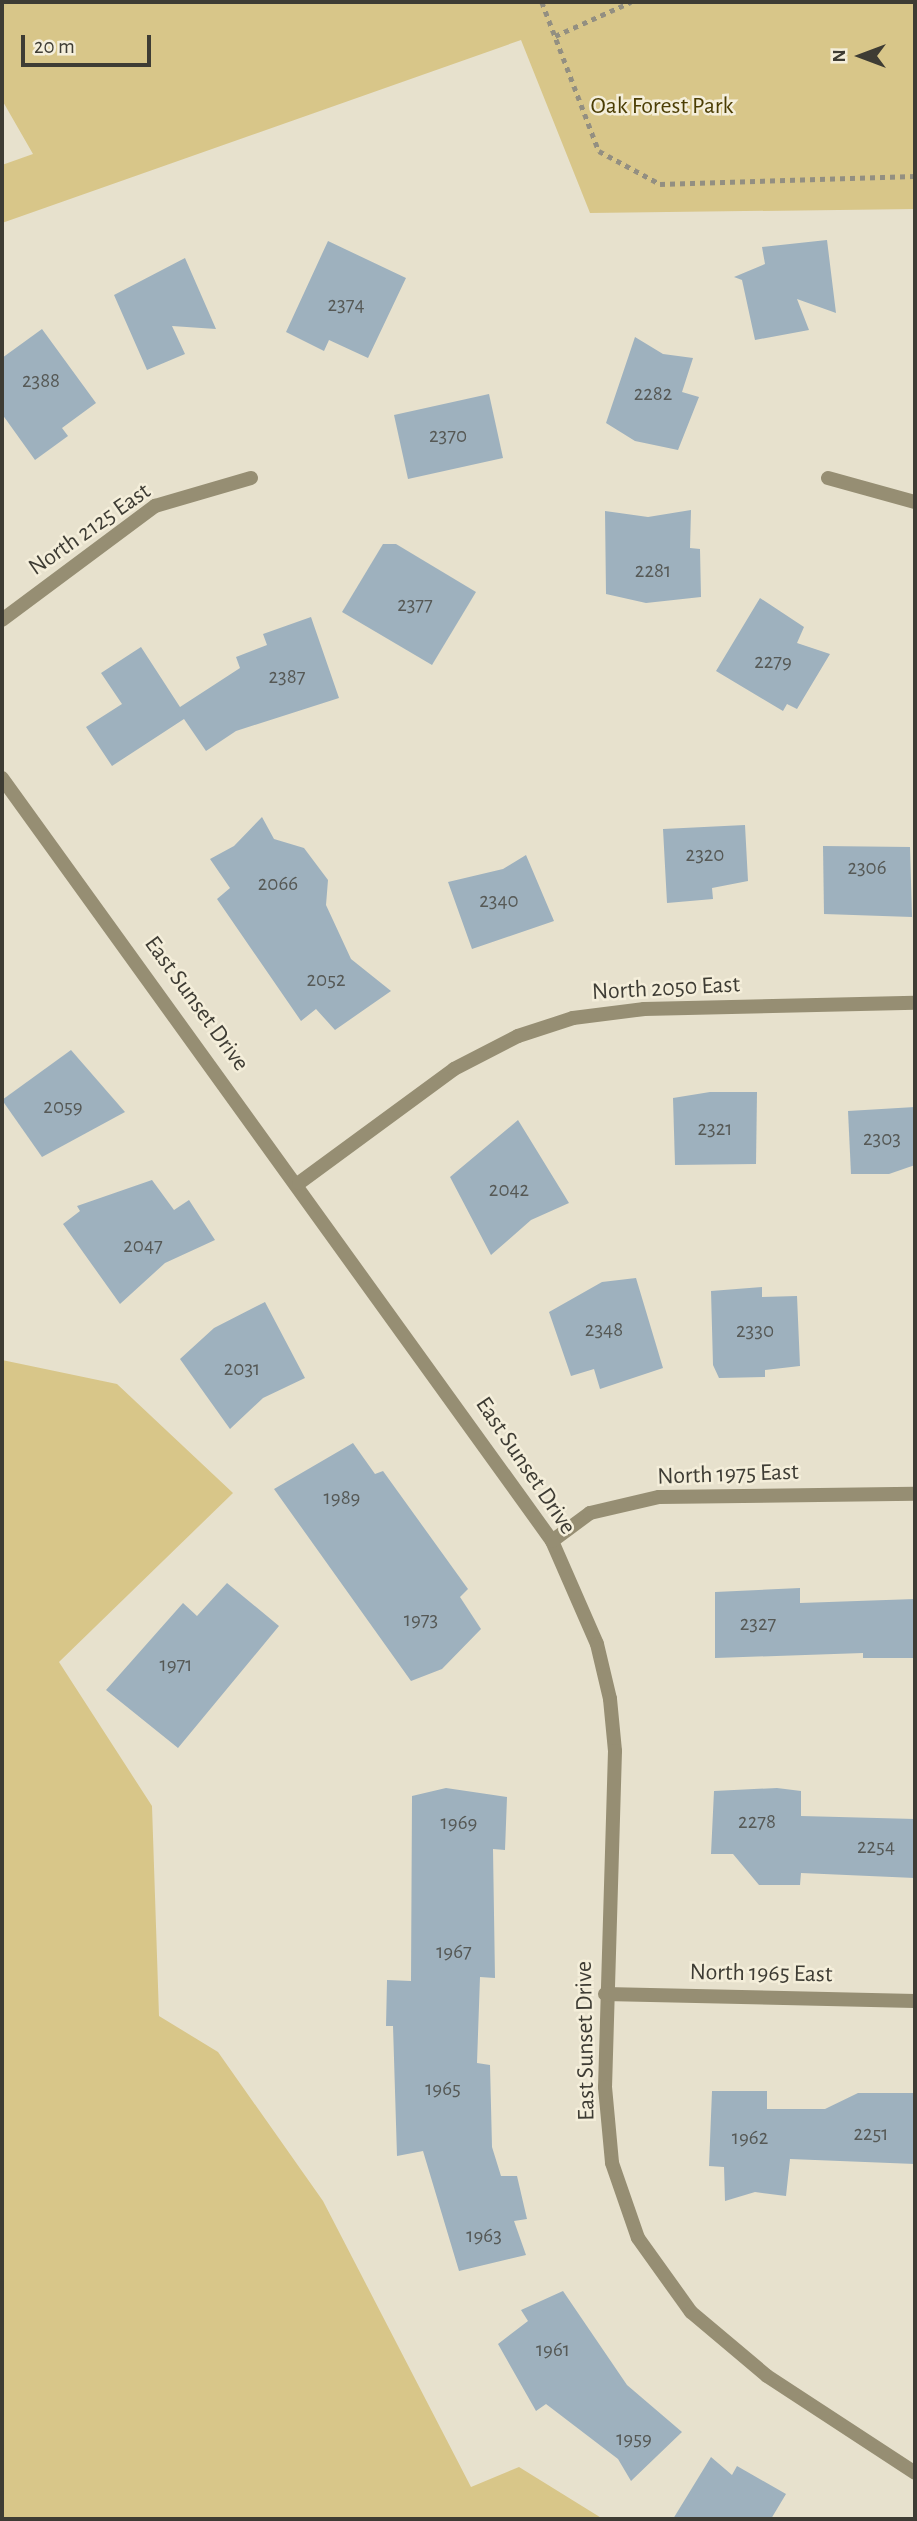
<!DOCTYPE html>
<style>
body{margin:0}
#map{position:relative;width:917px;height:2521px;overflow:hidden;background:#e7e1cd;font-family:"Alegreya Sans",sans-serif}
div>[style]{position:absolute}
[style*='--x']{left:calc(var(--x)*1px);top:calc(var(--y)*1px);width:calc(var(--w)*1px);rotate:calc(var(--a)*1deg)}
.green>*{inset:0;background:#d8c689}
.building>*{inset:0;background:#9eb1be}
.path>*{height:4.5px;margin-top:-2.25px;transform-origin:0;background:repeating-linear-gradient(90deg,#938f81 0 5px,transparent 0 10px)}
.minor>*{height:14px;margin:-7px;padding:0 7px;transform-origin:7px;border-radius:7px;background:#968e73}
span{translate:-50% -50%;white-space:nowrap;text-align:center;line-height:1.15;-webkit-text-stroke:5px #f4eeda;paint-order:stroke}
.number-label{font-size:21px;color:#565956}
.number-label span{-webkit-text-stroke-width:0}
.park-label{font-size:24px;color:#4b3d04}
.street-label{font-size:24px;color:#3e3c34}
.frame{position:absolute;inset:0;border:4px solid #3e3c34;pointer-events:none}
.north{position:absolute;left:826px;top:21px;width:70px;height:70px;-webkit-text-stroke:5px #f4eeda;paint-order:stroke;rotate:270deg;font-size:19px;font-weight:700;line-height:28px;text-align:center;color:#3e3c34}
.north::after{content:'';display:block;margin:auto;width:24px;height:32px;background:#3e3c34;clip-path:polygon(50% 0,100% 100%,50% 72%,0 100%)}
.scale{position:absolute;left:21px;top:35px;width:130px;height:32px;box-sizing:border-box;border:4px solid #3e3c34;border-top:0;padding-left:9px;font-size:21px;line-height:24px;white-space:nowrap;color:#3e3c34;-webkit-text-stroke:5px #f4eeda;paint-order:stroke}
</style>
<div id="map">
<div class="green">
<i style="clip-path:polygon(2px 2px,915px 2px,915px 209px,590px 213px,521px 40px,2px 223px,2px 165px,33px 154px,2px 100px)"></i>
<i style="clip-path:polygon(2px 1360px,117px 1384px,233px 1493px,59px 1662px,152px 1806px,159px 2016px,218px 2052px,323px 2201px,471px 2487px,519px 2467px,603px 2519px,2px 2519px)"></i>
</div>
<div class="building">
<i style="clip-path:polygon(827px 240px,836px 313px,797px 299px,809px 330px,755px 340px,742px 280px,734px 277px,765px 264px,762px 247px)"></i>
<i style="clip-path:polygon(328px 241px,406px 278px,368px 358px,329px 340px,324px 351px,286px 332px)"></i>
<i style="clip-path:polygon(185px 258px,216px 329px,172px 326px,185px 354px,147px 370px,114px 295px)"></i>
<i style="clip-path:polygon(42px 329px,96px 403px,62px 428px,68px 436px,35px 460px,2px 414px,2px 358px)"></i>
<i style="clip-path:polygon(635px 337px,663px 354px,693px 358px,682px 392px,699px 397px,678px 450px,635px 441px,606px 423px)"></i>
<i style="clip-path:polygon(489px 394px,503px 458px,408px 479px,394px 415px)"></i>
<i style="clip-path:polygon(691px 510px,690px 548px,700px 549px,701px 597px,646px 603px,606px 594px,605px 511px,648px 517px)"></i>
<i style="clip-path:polygon(383px 544px,396px 544px,476px 592px,432px 665px,342px 612px)"></i>
<i style="clip-path:polygon(760px 598px,804px 627px,797px 643px,830px 654px,797px 709px,787px 704px,783px 711px,716px 671px)"></i>
<i style="clip-path:polygon(311px 617px,339px 698px,236px 731px,206px 751px,184px 719px,112px 766px,86px 727px,122px 704px,101px 673px,141px 647px,180px 707px,240px 668px,236px 657px,267px 645px,263px 634px)"></i>
<i style="clip-path:polygon(262px 817px,274px 839px,304px 848px,328px 880px,326px 905px,351px 959px,391px 991px,335px 1030px,316px 1009px,301px 1021px,217px 899px,230px 888px,210px 859px,234px 846px)"></i>
<i style="clip-path:polygon(745px 825px,748px 881px,712px 888px,713px 899px,667px 903px,663px 829px)"></i>
<i style="clip-path:polygon(823px 846px,910px 847px,912px 917px,824px 914px)"></i>
<i style="clip-path:polygon(526px 855px,554px 921px,472px 949px,448px 882px,503px 869px)"></i>
<i style="clip-path:polygon(71px 1050px,125px 1112px,42px 1157px,2px 1100px)"></i>
<i style="clip-path:polygon(710px 1092px,757px 1092px,756px 1164px,675px 1165px,673px 1098px)"></i>
<i style="clip-path:polygon(915px 1107px,915px 1165px,889px 1174px,851px 1174px,848px 1111px)"></i>
<i style="clip-path:polygon(518px 1120px,569px 1203px,531px 1220px,491px 1255px,450px 1177px)"></i>
<i style="clip-path:polygon(152px 1180px,174px 1210px,189px 1200px,215px 1240px,165px 1263px,120px 1304px,63px 1224px,80px 1211px,77px 1206px)"></i>
<i style="clip-path:polygon(636px 1278px,663px 1368px,600px 1389px,594px 1369px,571px 1376px,549px 1312px,602px 1282px)"></i>
<i style="clip-path:polygon(762px 1287px,762px 1297px,797px 1296px,800px 1366px,765px 1370px,765px 1377px,719px 1378px,713px 1365px,711px 1291px)"></i>
<i style="clip-path:polygon(265px 1302px,305px 1378px,263px 1398px,230px 1429px,180px 1359px,214px 1328px)"></i>
<i style="clip-path:polygon(353px 1443px,375px 1474px,383px 1471px,468px 1589px,460px 1597px,481px 1629px,442px 1669px,411px 1681px,274px 1489px)"></i>
<i style="clip-path:polygon(227px 1583px,279px 1626px,178px 1748px,106px 1690px,183px 1603px,197px 1616px)"></i>
<i style="clip-path:polygon(800px 1588px,800px 1603px,915px 1599px,915px 1658px,863px 1658px,863px 1653px,715px 1658px,715px 1592px)"></i>
<i style="clip-path:polygon(446px 1788px,507px 1797px,505px 1850px,493px 1849px,495px 1978px,480px 1977px,477px 2063px,490px 2065px,492px 2147px,501px 2176px,517px 2176px,527px 2219px,514px 2221px,526px 2255px,459px 2271px,423px 2151px,397px 2156px,393px 2026px,386px 2026px,387px 1980px,411px 1981px,412px 1796px)"></i>
<i style="clip-path:polygon(777px 1788px,801px 1791px,801px 1816px,915px 1819px,915px 1878px,801px 1873px,800px 1885px,759px 1885px,733px 1854px,711px 1854px,714px 1791px)"></i>
<i style="clip-path:polygon(712px 2091px,767px 2091px,767px 2109px,825px 2109px,858px 2093px,915px 2093px,915px 2164px,790px 2159px,786px 2196px,755px 2192px,725px 2201px,724px 2167px,709px 2166px)"></i>
<i style="clip-path:polygon(563px 2291px,627px 2385px,682px 2432px,631px 2481px,618px 2459px,546px 2404px,536px 2411px,498px 2344px,528px 2321px,521px 2310px)"></i>
<i style="clip-path:polygon(711px 2457px,732px 2475px,737px 2466px,786px 2494px,771px 2519px,673px 2519px)"></i>
</div>
<div class="path">
<i style="--x:542;--y:2;--w:160;--a:69.1"></i>
<i style="--x:599;--y:151;--w:69;--a:28.4"></i>
<i style="--x:660;--y:184;--w:255;--a:-1.8"></i>
<i style="--x:555;--y:36;--w:83;--a:-24.1"></i>
</div>
<div class="minor">
<i style="--x:828;--y:478;--w:90;--a:15.4"></i>
<i style="--x:2;--y:620;--w:191;--a:-36.7"></i>
<i style="--x:155;--y:506;--w:100;--a:-16.3"></i>
<i style="--x:2;--y:778;--w:941;--a:54.21"></i>
<i style="--x:552;--y:1541;--w:112;--a:66.4"></i>
<i style="--x:597;--y:1644;--w:57;--a:76.7"></i>
<i style="--x:610;--y:1699;--w:52;--a:84.5"></i>
<i style="--x:615;--y:1751;--w:336;--a:91.7"></i>
<i style="--x:605;--y:2087;--w:76;--a:84.7"></i>
<i style="--x:612;--y:2163;--w:79;--a:70.9"></i>
<i style="--x:638;--y:2238;--w:91;--a:54.4"></i>
<i style="--x:691;--y:2312;--w:99;--a:40.1"></i>
<i style="--x:767;--y:2376;--w:177;--a:33.2"></i>
<i style="--x:299;--y:1183;--w:192;--a:-36.3"></i>
<i style="--x:454;--y:1069;--w:72;--a:-27.3"></i>
<i style="--x:518;--y:1036;--w:58;--a:-18.1"></i>
<i style="--x:573;--y:1018;--w:72;--a:-7.2"></i>
<i style="--x:644;--y:1009;--w:271;--a:-1.3"></i>
<i style="--x:552;--y:1541;--w:47;--a:-36.4"></i>
<i style="--x:590;--y:1513;--w:71;--a:-13.1"></i>
<i style="--x:659;--y:1497;--w:256;--a:-0.7"></i>
<i style="--x:605;--y:1994;--w:310;--a:1.3"></i>
</div>
<div class="number-label">
<span style="left:346px;top:305px">2374</span>
<span style="left:41px;top:381px">2388</span>
<span style="left:653px;top:394px">2282</span>
<span style="left:448px;top:436px">2370</span>
<span style="left:653px;top:571px">2281</span>
<span style="left:415px;top:605px">2377</span>
<span style="left:773px;top:662px">2279</span>
<span style="left:287px;top:677px">2387</span>
<span style="left:705px;top:855px">2320</span>
<span style="left:867px;top:868px">2306</span>
<span style="left:278px;top:884px">2066</span>
<span style="left:499px;top:901px">2340</span>
<span style="left:326px;top:980px">2052</span>
<span style="left:63px;top:1107px">2059</span>
<span style="left:715px;top:1129px">2321</span>
<span style="left:882px;top:1139px">2303</span>
<span style="left:509px;top:1190px">2042</span>
<span style="left:143px;top:1246px">2047</span>
<span style="left:604px;top:1330px">2348</span>
<span style="left:755px;top:1331px">2330</span>
<span style="left:242px;top:1369px">2031</span>
<span style="left:342px;top:1498px">1989</span>
<span style="left:421px;top:1620px">1973</span>
<span style="left:758px;top:1624px">2327</span>
<span style="left:176px;top:1665px">1971</span>
<span style="left:757px;top:1822px">2278</span>
<span style="left:459px;top:1823px">1969</span>
<span style="left:876px;top:1847px">2254</span>
<span style="left:454px;top:1952px">1967</span>
<span style="left:443px;top:2089px">1965</span>
<span style="left:871px;top:2134px">2251</span>
<span style="left:750px;top:2138px">1962</span>
<span style="left:484px;top:2236px">1963</span>
<span style="left:553px;top:2350px">1961</span>
<span style="left:634px;top:2439px">1959</span>
</div>
<div class="park-label">
<span style="left:662px;top:107px">Oak Forest Park</span>
</div>
<div class="street-label">
<span style="left:90px;top:530px;rotate:-35deg">North 2125 East</span>
<span style="left:666px;top:989px;rotate:-3deg">North 2050 East</span>
<span style="left:196px;top:1004px;rotate:54deg">East Sunset Drive</span>
<span style="left:525px;top:1466px;rotate:56deg">East Sunset Drive</span>
<span style="left:728px;top:1475px;rotate:-2deg">North 1975 East</span>
<span style="left:761px;top:1974px;rotate:1deg">North 1965 East</span>
<span style="left:586px;top:2041px;rotate:-91deg">East Sunset Drive</span>
</div>
<div class="frame"></div>
<div class="north">N</div>
<div class="scale">20 m</div>
</div>
